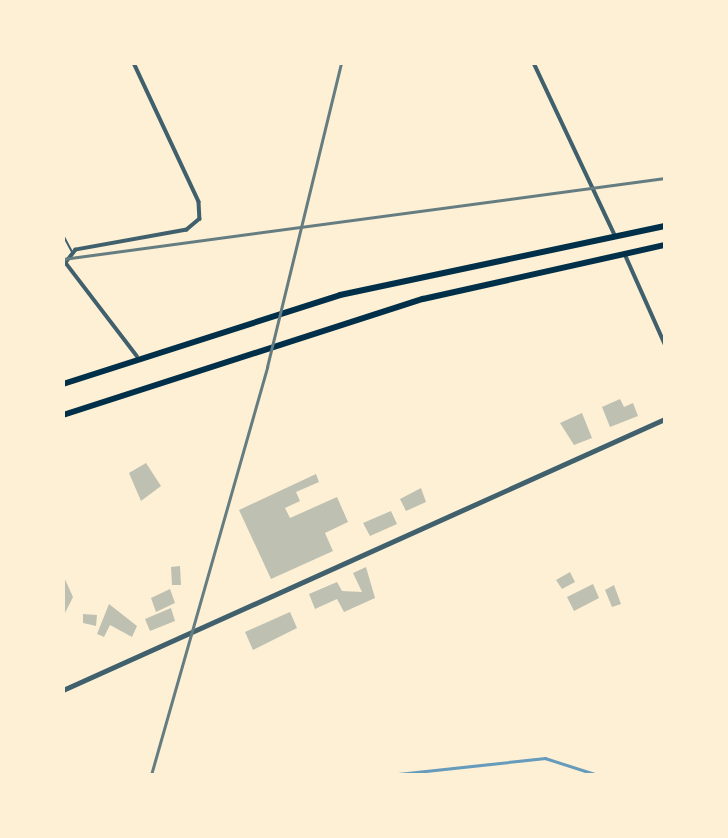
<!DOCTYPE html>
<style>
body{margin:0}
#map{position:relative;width:728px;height:838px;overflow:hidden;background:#fdf0d5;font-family:"Libre Baskerville",serif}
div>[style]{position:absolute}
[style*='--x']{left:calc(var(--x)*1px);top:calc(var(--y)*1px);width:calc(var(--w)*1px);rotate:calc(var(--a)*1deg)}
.stream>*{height:2.5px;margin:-1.25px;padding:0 1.25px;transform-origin:1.25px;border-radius:1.25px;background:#669bbc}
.building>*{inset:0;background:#bec0b2}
.service>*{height:2px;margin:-1px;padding:0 1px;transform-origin:1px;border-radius:1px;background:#3f606c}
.minor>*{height:3.5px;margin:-1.75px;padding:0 1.75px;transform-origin:1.75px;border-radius:1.75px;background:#3f606c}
.tertiary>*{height:4.5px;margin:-2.25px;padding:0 2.25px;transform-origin:2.25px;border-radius:2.25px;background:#3f606c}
.trunk>*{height:6px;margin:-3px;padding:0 3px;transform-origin:3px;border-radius:3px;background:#003049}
.rail>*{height:2.5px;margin:-1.25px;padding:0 1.25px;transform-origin:1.25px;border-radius:1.25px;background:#657d81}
span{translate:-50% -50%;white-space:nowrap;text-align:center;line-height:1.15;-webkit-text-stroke:5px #fdf0d5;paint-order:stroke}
.frame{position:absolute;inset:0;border:65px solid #fdf0d5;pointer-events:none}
</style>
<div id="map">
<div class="stream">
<i style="--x:389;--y:775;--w:157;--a:-6.2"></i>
<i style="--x:545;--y:758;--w:56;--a:17.8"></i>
</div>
<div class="building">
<i style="clip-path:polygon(620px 399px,624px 407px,633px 403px,638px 416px,610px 427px,602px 407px)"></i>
<i style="clip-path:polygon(582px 413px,592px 438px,574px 445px,560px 423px)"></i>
<i style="clip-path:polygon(146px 463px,161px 486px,141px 501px,129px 473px)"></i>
<i style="clip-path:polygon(316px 474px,319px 482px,296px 492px,300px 501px,285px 508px,290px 518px,337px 497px,348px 522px,325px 533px,333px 551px,271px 579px,239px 510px)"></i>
<i style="clip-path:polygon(421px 488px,426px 502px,406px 511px,400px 499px)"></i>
<i style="clip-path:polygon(391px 511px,397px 524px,370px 536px,363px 523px)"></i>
<i style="clip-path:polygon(180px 566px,181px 585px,172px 585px,171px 567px)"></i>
<i style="clip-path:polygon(366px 567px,375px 598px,344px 612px,337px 599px,315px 609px,309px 594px,337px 582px,342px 591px,362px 592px,353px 573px)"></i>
<i style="clip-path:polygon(570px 572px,575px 582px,562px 589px,556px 580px)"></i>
<i style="clip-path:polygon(63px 575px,73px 597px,63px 617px)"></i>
<i style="clip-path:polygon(593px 584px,599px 598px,574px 611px,567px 597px)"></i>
<i style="clip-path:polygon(614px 585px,621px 604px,612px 607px,605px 590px)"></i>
<i style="clip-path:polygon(170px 589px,175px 603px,156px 612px,151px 598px)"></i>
<i style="clip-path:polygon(109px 604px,137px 626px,132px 637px,110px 625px,104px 637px,97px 634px)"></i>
<i style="clip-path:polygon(171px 608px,175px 621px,150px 631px,145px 619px)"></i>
<i style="clip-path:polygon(290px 612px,297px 628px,253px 650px,245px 632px)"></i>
<i style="clip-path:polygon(83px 614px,97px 615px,96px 626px,83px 623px)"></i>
</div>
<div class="service">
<i style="--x:63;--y:235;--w:19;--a:62"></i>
</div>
<div class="minor">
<i style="--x:134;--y:63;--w:153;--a:64.9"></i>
<i style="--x:199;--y:202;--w:17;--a:87"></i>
<i style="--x:200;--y:219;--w:17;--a:140"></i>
<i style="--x:187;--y:230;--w:113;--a:169.8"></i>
<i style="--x:76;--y:250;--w:16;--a:128"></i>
<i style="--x:66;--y:263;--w:117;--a:52.6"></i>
<i style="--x:534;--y:63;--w:190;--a:64.8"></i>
<i style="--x:625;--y:254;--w:98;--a:66"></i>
</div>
<div class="tertiary">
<i style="--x:63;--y:690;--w:660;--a:-24.24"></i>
</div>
<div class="trunk">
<i style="--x:63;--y:384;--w:291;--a:-17.8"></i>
<i style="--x:340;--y:295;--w:332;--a:-12"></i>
<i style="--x:63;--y:415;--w:378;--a:-17.9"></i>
<i style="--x:423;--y:299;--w:248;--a:-12.6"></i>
</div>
<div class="rail">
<i style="--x:63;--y:259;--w:607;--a:-7.66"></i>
<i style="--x:151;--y:775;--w:424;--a:-74.1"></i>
<i style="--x:267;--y:367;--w:313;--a:-76.3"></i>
</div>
<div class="frame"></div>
</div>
